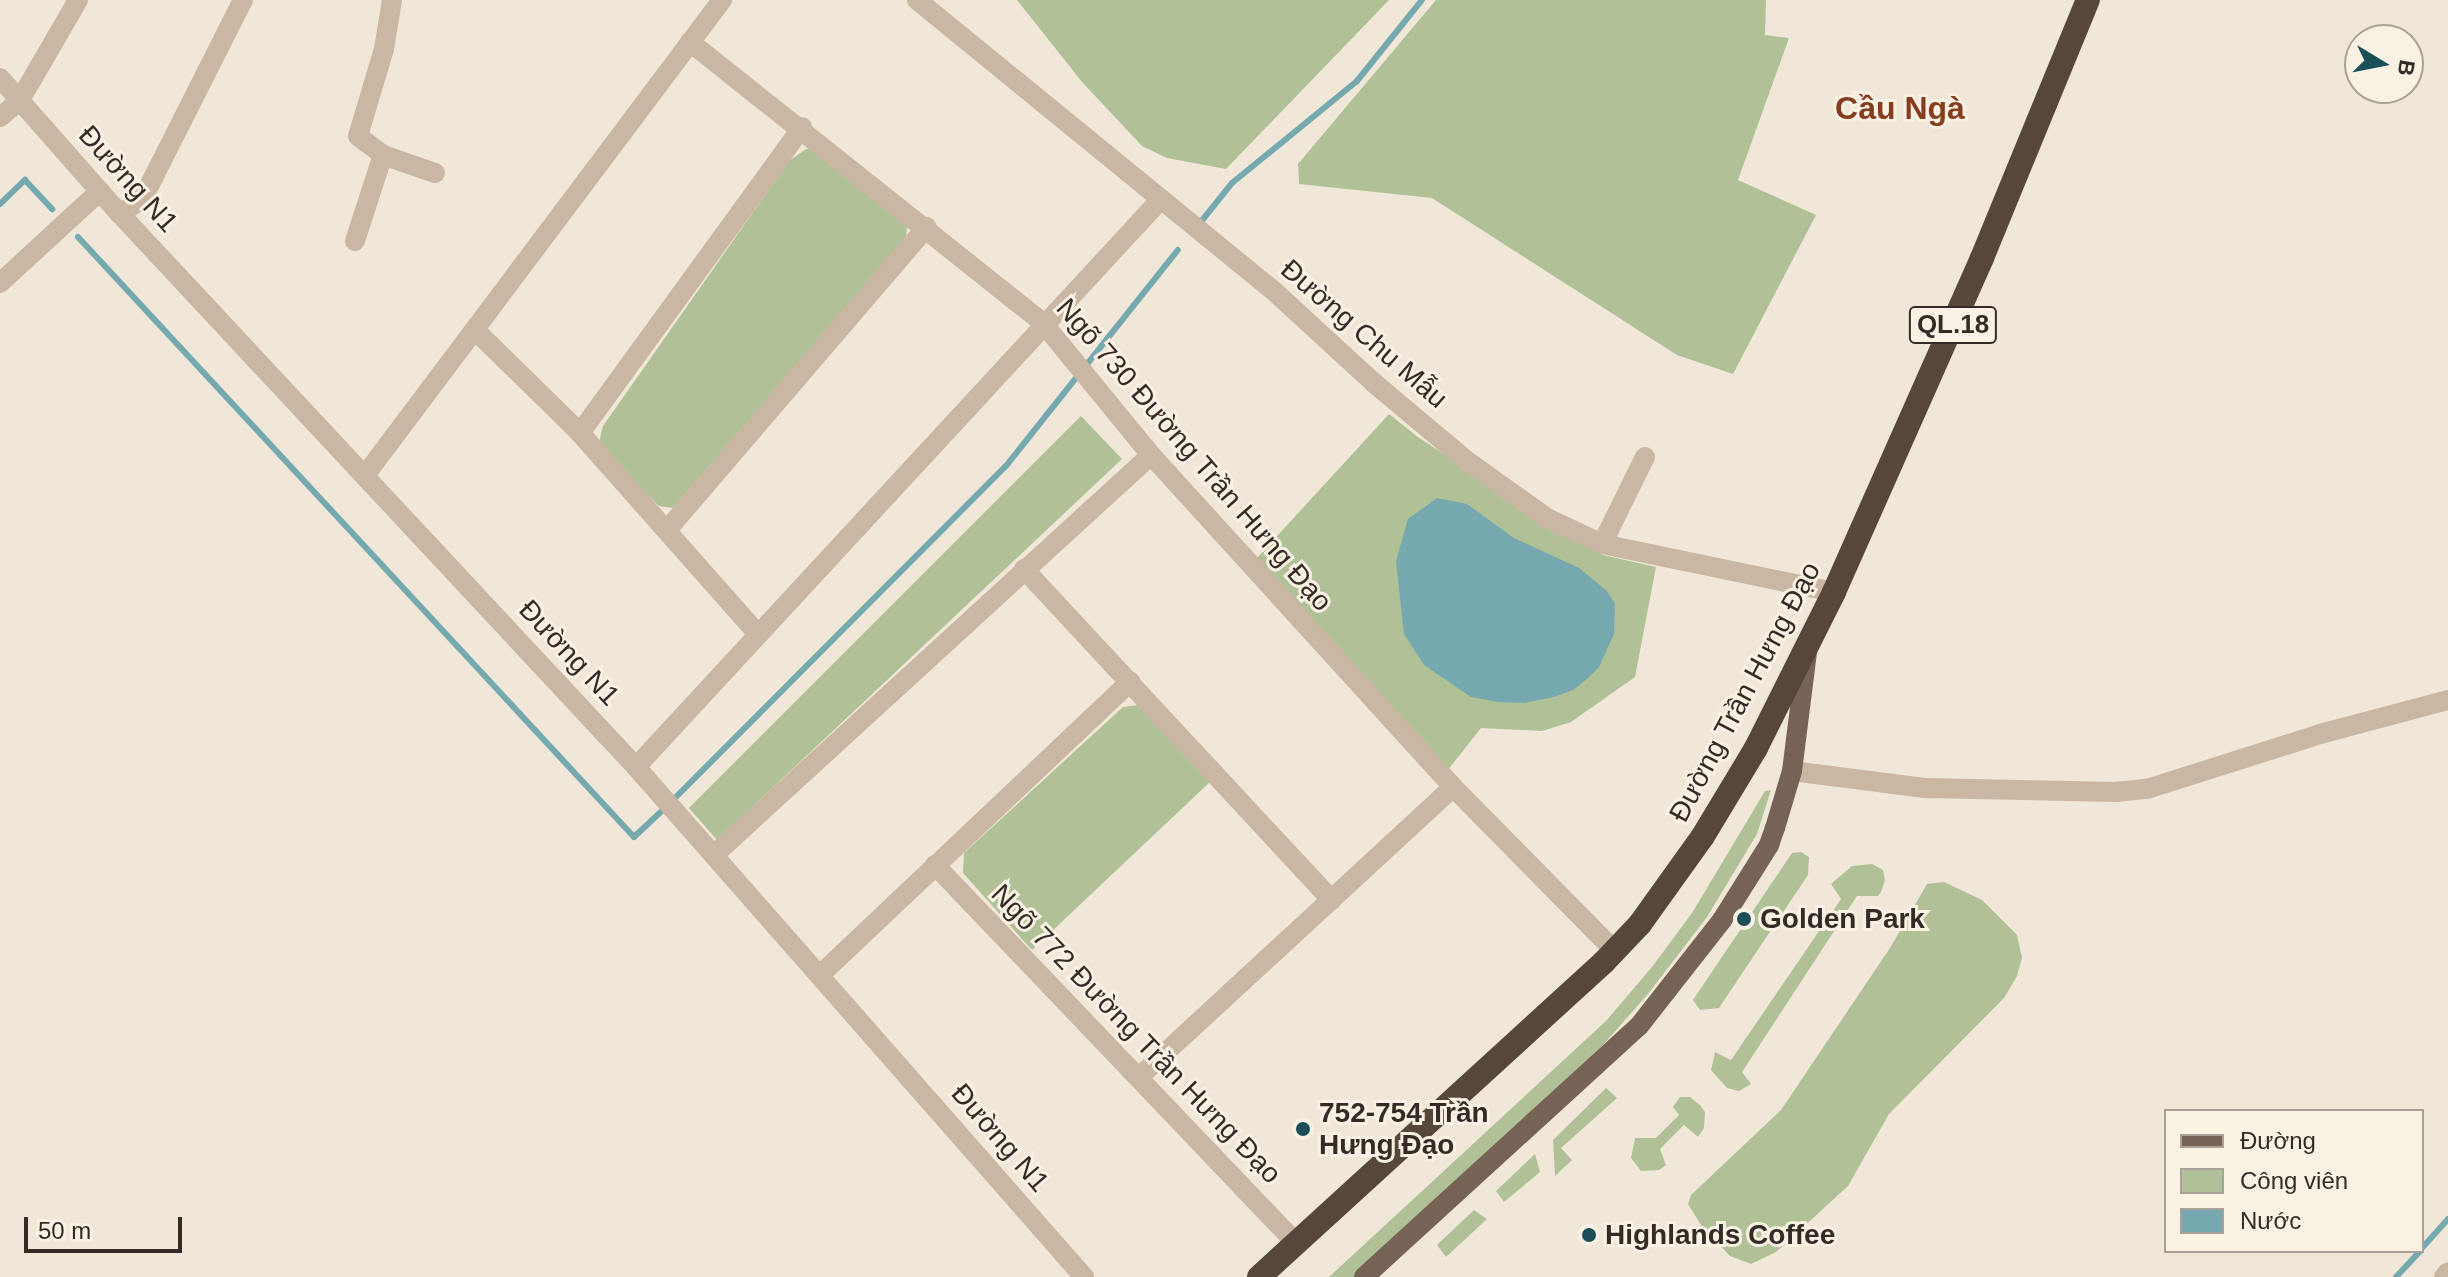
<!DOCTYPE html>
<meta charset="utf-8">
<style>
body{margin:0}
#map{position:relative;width:2448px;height:1277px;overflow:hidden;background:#f1e7d8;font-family:Arial,sans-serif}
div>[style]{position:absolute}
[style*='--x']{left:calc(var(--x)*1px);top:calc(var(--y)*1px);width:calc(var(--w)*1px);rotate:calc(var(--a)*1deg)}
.green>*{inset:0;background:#b0c197}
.water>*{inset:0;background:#76a9af}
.stream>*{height:6px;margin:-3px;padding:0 3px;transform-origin:3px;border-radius:3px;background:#76a9af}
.minor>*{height:20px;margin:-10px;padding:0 10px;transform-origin:10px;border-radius:10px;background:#cab7a3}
.major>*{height:20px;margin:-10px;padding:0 10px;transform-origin:10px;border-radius:10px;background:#776356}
.highway>*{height:24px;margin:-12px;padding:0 12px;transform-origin:12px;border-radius:12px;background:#56463c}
.dots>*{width:22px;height:22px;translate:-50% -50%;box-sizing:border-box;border:4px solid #f9f1e4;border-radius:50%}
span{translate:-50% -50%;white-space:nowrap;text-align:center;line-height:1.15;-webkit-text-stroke:6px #f9f1e4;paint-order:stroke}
.shield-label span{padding:2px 6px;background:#f9f1e4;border:2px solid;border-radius:6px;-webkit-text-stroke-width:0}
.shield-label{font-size:26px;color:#342b26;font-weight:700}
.street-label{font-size:28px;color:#342b26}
.poi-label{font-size:28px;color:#342b26;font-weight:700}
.left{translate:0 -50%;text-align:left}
.quarter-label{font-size:32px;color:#853d1d;font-weight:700}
.legend{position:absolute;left:2164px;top:1109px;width:260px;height:144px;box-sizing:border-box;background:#f9f1e4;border:2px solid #aaa298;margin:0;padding:10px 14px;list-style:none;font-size:24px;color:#342b26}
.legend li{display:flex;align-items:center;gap:16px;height:40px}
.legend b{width:40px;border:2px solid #aaa298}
.north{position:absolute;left:2344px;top:24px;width:80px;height:80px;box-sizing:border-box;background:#f9f1e4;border:2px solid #aaa298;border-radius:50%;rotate:100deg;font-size:22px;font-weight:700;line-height:32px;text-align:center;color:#342b26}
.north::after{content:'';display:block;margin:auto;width:28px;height:36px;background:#1a4f57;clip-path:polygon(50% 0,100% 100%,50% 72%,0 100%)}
.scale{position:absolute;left:24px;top:1217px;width:158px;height:36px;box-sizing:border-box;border:4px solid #342b26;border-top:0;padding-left:10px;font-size:24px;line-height:28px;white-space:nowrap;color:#342b26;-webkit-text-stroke:6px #f9f1e4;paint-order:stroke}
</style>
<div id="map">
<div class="green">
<i style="clip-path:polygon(1017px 0,1389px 0,1226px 169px,1167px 158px,1142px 146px,1082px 82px)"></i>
<i style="clip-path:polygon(1436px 0,1766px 0,1765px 35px,1789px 38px,1738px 180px,1816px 215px,1733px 374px,1677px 355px,1432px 198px,1299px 184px,1298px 164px)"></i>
<i style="clip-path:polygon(806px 149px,818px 150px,907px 227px,906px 237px,673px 508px,659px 506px,598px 446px,603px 426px,789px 161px)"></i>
<i style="clip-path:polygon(1389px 414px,1418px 437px,1566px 536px,1603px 555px,1656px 567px,1635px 677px,1571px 722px,1542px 731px,1481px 728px,1447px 771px,1257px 558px)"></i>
<i style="clip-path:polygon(1081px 416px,1122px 459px,717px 840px,689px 808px)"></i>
<i style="clip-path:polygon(1139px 705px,1211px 781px,1032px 950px,963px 873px,964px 853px,1123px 707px)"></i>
<i style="clip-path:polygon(1771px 790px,1757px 834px,1707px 917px,1648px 994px,1603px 1045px,1354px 1277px,1329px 1277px,1606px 1021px,1652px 967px,1692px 913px,1765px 791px)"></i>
<i style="clip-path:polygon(1792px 853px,1801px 852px,1809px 857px,1808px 875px,1719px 1008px,1700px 1010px,1693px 1000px)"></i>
<i style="clip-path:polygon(1872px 864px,1883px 870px,1885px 880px,1881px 892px,1878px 896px,1857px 896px,1742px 1072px,1751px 1084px,1739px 1091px,1727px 1088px,1711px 1070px,1715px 1052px,1731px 1060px,1841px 899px,1831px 884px,1852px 866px)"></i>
<i style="clip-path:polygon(1944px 882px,1982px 900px,2017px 935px,2022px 958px,2017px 976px,2004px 998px,1889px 1114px,1848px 1186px,1776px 1252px,1751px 1264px,1730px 1256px,1701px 1225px,1688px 1204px,1691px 1195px,1781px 1110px,1890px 948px,1927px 884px)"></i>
<i style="clip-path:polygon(1606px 1088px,1617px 1098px,1561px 1148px,1572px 1160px,1555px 1176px,1553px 1140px)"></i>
<i style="clip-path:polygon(1680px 1097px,1690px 1097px,1700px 1105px,1705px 1112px,1704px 1128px,1698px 1137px,1684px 1125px,1660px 1149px,1666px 1165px,1659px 1170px,1641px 1171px,1631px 1158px,1635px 1138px,1656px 1138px,1679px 1115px,1673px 1107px)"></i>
<i style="clip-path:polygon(1535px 1154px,1540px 1172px,1504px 1202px,1496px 1191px)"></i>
<i style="clip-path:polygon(1474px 1210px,1487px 1219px,1446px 1257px,1437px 1245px)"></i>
</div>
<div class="water">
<i style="clip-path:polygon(1437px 498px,1467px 504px,1514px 538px,1579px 568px,1607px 591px,1615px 604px,1614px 634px,1599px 667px,1587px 679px,1573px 690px,1554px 697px,1524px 703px,1498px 702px,1471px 697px,1424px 665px,1404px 634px,1396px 561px,1408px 519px)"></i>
</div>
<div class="stream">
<i style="--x:0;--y:204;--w:35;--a:-44"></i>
<i style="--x:25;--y:180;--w:40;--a:47"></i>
<i style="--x:1200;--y:223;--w:51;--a:-51.3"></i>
<i style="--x:1232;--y:183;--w:161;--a:-39.2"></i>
<i style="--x:1357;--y:81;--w:104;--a:-51.3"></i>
<i style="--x:78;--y:237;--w:818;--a:47.18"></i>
<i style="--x:634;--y:837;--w:42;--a:-43.1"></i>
<i style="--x:673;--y:800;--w:472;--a:-45.1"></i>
<i style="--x:1006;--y:466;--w:276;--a:-51.5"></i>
<i style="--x:2422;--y:1248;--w:39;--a:-48"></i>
<i style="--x:2396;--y:1277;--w:35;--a:-47"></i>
</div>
<div class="minor">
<i style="--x:917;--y:0;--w:462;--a:39.2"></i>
<i style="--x:1275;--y:292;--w:134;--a:42.6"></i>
<i style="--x:1374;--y:383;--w:121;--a:40"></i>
<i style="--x:1467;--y:461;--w:98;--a:35.5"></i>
<i style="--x:1547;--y:518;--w:61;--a:25.3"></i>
<i style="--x:1602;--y:544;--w:237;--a:11.7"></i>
<i style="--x:690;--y:42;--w:451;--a:38.5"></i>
<i style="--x:1043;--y:323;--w:171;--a:50.7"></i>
<i style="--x:1151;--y:455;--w:449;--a:47.7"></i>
<i style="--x:1453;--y:787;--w:231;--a:45.4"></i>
<i style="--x:0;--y:78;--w:181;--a:48.6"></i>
<i style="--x:120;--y:214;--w:756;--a:46.98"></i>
<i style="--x:636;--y:767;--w:679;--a:48.7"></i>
<i style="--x:0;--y:117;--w:26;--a:-40"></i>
<i style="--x:20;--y:100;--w:116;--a:-59.9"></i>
<i style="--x:383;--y:155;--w:55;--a:19.1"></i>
<i style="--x:120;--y:214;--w:28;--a:-35"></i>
<i style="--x:143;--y:198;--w:222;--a:-63.2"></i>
<i style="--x:355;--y:241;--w:90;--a:-72"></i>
<i style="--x:383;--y:155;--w:31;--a:-143"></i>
<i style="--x:358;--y:136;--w:91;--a:-73.4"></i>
<i style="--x:384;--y:49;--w:50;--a:-80.7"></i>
<i style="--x:0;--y:283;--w:136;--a:-42.6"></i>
<i style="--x:476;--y:331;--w:146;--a:44.4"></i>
<i style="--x:580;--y:433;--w:268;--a:48.5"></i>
<i style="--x:580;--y:433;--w:378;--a:-54"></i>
<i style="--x:366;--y:474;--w:593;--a:-53.09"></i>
<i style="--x:667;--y:530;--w:399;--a:-49.4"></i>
<i style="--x:1602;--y:544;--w:97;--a:-63.7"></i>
<i style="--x:1024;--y:569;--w:452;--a:47.1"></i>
<i style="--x:636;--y:767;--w:773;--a:-47.25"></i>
<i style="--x:1792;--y:771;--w:134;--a:7.3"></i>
<i style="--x:1925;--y:788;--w:191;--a:1.2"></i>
<i style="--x:2116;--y:792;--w:31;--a:-6"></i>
<i style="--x:2147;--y:789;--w:182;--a:-17.6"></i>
<i style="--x:2320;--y:734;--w:132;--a:-14.9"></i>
<i style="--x:714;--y:855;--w:592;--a:-42.47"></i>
<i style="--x:935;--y:865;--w:523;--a:46.32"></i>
<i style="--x:820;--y:975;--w:427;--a:-43.4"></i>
<i style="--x:1140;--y:1076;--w:426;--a:-42.7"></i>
<i style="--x:2444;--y:1277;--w:6;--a:-51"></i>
</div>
<div class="major">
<i style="--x:1364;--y:1277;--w:372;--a:-42.4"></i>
<i style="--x:1639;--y:1026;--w:135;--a:-51.9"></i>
<i style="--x:1722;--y:920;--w:89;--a:-57.9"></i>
<i style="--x:1769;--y:845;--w:18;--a:-71"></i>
<i style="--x:1775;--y:828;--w:59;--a:-73.4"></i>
<i style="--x:1792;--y:771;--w:119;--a:-82.8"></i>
</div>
<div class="highway">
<i style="--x:1259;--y:1277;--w:467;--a:-42.4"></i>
<i style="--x:1604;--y:962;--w:52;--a:-46.5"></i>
<i style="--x:1640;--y:924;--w:108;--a:-54.4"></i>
<i style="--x:1703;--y:836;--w:103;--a:-58.9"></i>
<i style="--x:1756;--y:748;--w:174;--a:-63.4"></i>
<i style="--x:1834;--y:592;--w:365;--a:-66.1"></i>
<i style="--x:1982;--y:258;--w:279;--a:-67.7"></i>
</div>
<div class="dots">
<i style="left:1744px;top:919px;background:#1a4f57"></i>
<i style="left:1303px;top:1129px;background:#1a4f57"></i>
<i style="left:1589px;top:1235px;background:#1a4f57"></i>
</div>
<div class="shield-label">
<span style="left:1953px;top:325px">QL.18</span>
</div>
<div class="street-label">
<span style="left:128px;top:179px;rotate:48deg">Đường N1</span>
<span style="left:1364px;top:334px;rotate:41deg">Đường Chu Mẫu</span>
<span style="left:1194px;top:455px;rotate:49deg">Ngõ 730 Đường Trần Hưng Đạo</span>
<span style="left:569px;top:653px;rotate:47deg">Đường N1</span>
<span style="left:1745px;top:692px;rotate:-62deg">Đường Trần Hưng Đạo</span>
<span style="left:1136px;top:1034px;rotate:46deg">Ngõ 772 Đường Trần Hưng Đạo</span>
<span style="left:1000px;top:1138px;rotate:49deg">Đường N1</span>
</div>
<div class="poi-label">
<span class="left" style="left:1760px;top:919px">Golden Park</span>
<span class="left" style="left:1319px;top:1129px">752-754 Trần<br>Hưng Đạo</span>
<span class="left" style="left:1605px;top:1235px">Highlands Coffee</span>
</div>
<div class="quarter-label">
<span style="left:1900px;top:108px">Cầu Ngà</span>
</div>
<ul class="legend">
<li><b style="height:10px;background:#776356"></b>Đường</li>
<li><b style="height:22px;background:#b0c197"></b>Công viên</li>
<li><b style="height:22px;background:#76a9af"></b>Nước</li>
</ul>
<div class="north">B</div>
<div class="scale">50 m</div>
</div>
